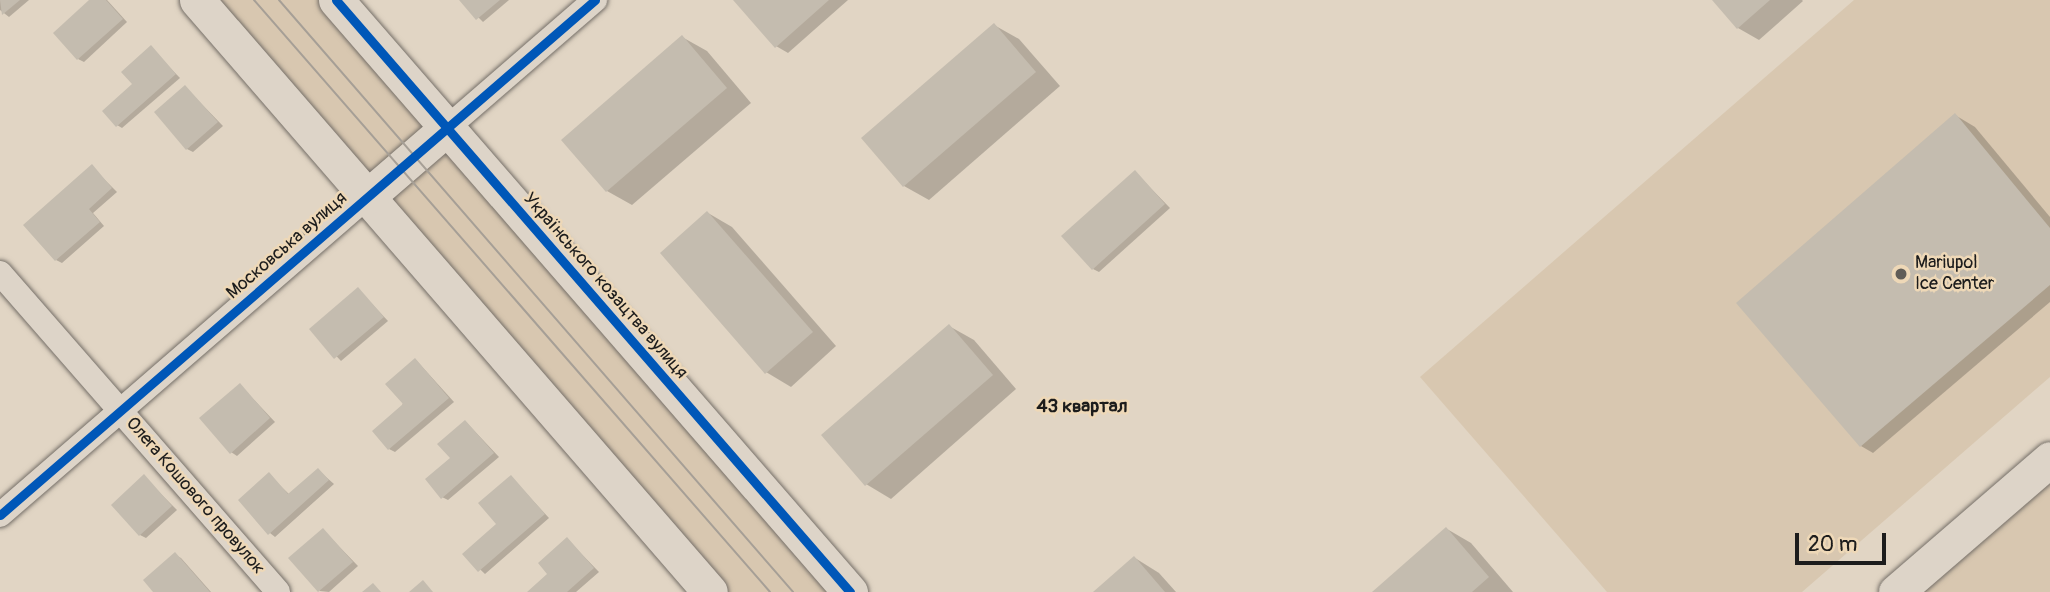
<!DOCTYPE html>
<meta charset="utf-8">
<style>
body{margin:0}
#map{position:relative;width:2050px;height:592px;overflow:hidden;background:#e1d5c4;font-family:Pangolin,sans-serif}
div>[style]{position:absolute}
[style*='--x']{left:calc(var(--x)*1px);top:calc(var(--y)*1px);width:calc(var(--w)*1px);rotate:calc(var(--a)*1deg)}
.green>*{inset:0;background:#d8c7b0}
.shadow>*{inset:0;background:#0003}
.building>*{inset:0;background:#c4bcaf}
.roads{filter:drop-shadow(0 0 2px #756f68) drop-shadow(0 0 2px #756f68)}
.street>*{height:24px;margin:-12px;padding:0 12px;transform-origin:12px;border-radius:12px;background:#ddd4c8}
.secondary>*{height:35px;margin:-17.5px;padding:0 17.5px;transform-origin:17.5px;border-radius:17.5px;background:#ddd4c8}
.tram>*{height:2px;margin:-1px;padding:0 1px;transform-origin:1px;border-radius:1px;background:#a69f96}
.cycleway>*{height:9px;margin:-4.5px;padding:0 4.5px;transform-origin:4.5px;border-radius:4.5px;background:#0057b8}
.dots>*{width:19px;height:19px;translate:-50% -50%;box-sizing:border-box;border:4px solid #eed8b7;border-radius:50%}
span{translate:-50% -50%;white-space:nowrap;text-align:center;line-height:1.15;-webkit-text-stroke:5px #eed8b7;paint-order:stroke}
.street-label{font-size:18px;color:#1c1c1c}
.poi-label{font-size:18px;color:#1c1c1c}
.left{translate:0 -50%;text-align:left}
.neighbourhood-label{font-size:19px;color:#1c1c1c;font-weight:700}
.scale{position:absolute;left:1795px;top:533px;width:91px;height:32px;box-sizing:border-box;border:4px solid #1c1c1c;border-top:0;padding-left:9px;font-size:21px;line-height:24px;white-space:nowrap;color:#1c1c1c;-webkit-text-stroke:5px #eed8b7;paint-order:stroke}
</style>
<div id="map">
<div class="green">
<i style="clip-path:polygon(210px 0,323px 0,433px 127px,368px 183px)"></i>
<i style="clip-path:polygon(1854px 0,2050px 0,2050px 377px,1802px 592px,1607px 592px,1420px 377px)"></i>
<i style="clip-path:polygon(446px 142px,838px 592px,723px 592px,382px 198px)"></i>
<i style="clip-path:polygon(2050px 478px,2050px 592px,1918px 592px)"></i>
</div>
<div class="shadow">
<i style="clip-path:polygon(0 0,29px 0,9px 17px,0 10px)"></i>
<i style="clip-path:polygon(91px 0,107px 0,127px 22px,84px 62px,78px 59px)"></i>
<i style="clip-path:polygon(461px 0,509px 0,483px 22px)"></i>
<i style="clip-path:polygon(735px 0,848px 0,788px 53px,776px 46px)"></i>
<i style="clip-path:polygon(1714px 0,1802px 0,1803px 1px,1759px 40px,1738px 28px)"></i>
<i style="clip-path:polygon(994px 25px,1019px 39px,1060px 86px,929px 200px,904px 186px,863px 138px)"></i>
<i style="clip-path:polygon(682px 37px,707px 51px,751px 103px,632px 205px,607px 191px,563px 140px)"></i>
<i style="clip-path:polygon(151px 48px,180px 78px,122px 128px,117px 125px)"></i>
<i style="clip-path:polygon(185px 87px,223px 126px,193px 152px,187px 149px)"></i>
<i style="clip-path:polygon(1955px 115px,1975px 127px,2050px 217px,2050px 302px,1873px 453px,1861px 446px)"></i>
<i style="clip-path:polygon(92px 167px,117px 192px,93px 213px,104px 226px,62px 263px,56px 260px)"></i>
<i style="clip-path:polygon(1135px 172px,1170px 208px,1099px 272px,1093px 269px)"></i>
<i style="clip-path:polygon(708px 213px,732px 227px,836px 346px,791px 387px,766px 372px)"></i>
<i style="clip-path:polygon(358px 289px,388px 321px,341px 361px,311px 329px)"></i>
<i style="clip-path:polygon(949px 326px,974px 340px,1016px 389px,891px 499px,866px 484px)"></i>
<i style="clip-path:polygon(416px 360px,454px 402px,395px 452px,389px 449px)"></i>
<i style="clip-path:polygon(240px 385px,275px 422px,237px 456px,231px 452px)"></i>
<i style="clip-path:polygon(466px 422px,499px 457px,448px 500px,442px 497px)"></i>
<i style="clip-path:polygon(318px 470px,334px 484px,275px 537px,270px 533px,269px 475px,290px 495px)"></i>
<i style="clip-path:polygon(144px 477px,177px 510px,146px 538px,140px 535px)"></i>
<i style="clip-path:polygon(511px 477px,549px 518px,485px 574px,464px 554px,498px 524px)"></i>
<i style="clip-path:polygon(1447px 529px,1471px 543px,1513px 592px,1374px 592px)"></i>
<i style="clip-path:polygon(323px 530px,358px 566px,329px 592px,320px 591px,291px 558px)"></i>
<i style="clip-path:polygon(567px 539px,599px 572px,576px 592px,529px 592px,550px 574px)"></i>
<i style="clip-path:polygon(175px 555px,181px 558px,211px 592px,156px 592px)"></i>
<i style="clip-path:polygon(1135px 558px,1159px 573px,1176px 592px,1096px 592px)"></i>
</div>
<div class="building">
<i style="clip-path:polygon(0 0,20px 0,2px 15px)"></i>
<i style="clip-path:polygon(89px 0,106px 0,123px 19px,77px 60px,53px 33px)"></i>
<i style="clip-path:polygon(459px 0,500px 0,476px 20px)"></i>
<i style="clip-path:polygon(733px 0,829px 0,775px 48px)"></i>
<i style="clip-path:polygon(1712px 0,1770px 0,1737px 29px)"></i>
<i style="clip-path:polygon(994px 23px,1036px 72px,903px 187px,861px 138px)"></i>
<i style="clip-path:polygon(682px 35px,727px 88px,606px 192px,561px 140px)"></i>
<i style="clip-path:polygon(151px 45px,176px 74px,116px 127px,102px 111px,132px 84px,121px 72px)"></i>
<i style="clip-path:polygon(185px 85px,218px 122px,186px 150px,154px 112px)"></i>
<i style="clip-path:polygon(1955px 113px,2050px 228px,2050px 285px,1860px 447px,1736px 303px)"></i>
<i style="clip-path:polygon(92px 164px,112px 188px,89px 209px,100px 222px,55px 261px,23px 225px)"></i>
<i style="clip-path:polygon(1135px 170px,1165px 204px,1092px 270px,1061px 236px)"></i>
<i style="clip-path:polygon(707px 211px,813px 332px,765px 374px,660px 253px)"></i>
<i style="clip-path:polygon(358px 287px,384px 317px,334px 359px,309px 329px)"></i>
<i style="clip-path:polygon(949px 324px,993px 375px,865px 486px,821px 435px)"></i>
<i style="clip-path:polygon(415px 358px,449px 398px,388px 450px,372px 431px,403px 404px,385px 384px)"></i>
<i style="clip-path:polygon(240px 383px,270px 418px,230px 454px,199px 418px)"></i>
<i style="clip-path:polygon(465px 420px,494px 453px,441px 499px,425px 479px,450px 458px,437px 444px)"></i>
<i style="clip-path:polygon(318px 468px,329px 480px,268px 535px,238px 500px,269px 472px,288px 494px)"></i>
<i style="clip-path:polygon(144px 474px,172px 506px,139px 536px,111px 505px)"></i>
<i style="clip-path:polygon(511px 475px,545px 514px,478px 572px,462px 554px,496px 524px,478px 503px)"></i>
<i style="clip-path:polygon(1446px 527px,1489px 577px,1472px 592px,1372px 592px)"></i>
<i style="clip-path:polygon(323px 528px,353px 562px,318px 592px,288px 558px)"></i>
<i style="clip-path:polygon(567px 537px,594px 568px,567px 592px,527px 592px,547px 574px,538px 563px)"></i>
<i style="clip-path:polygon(175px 552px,210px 592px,153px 592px,143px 580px)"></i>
<i style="clip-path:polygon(1134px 556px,1165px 592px,1093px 592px)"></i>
<i style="clip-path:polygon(423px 580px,433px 592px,409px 592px)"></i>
<i style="clip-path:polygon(373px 583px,381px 592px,362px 592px)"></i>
</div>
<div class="roads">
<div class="street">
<i style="--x:447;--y:128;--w:196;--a:-40.9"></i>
<i style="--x:0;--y:273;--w:423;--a:48.9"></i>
<i style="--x:0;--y:515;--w:486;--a:-40.9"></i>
</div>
<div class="secondary">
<i style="--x:197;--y:0;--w:783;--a:49.09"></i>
<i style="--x:336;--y:0;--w:784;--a:49.03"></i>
<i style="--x:367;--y:197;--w:106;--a:-40.8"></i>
<i style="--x:1896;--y:592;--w:203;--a:-40.8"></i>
</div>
</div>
<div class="tram">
<i style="--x:254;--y:0;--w:785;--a:48.92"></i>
<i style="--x:279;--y:0;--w:784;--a:49.03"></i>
</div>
<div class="cycleway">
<i style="--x:336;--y:0;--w:784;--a:49.03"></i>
<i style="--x:0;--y:515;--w:787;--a:-40.88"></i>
</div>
<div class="dots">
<i style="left:1901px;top:274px;background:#615d57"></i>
</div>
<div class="street-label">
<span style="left:287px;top:246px;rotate:-41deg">Московська вулиця</span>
<span style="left:605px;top:286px;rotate:49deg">Українського козацтва вулиця</span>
<span style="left:195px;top:496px;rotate:49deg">Олега Кошового провулок</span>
</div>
<div class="poi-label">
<span class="left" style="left:1915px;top:274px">Mariupol<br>Ice Center</span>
</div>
<div class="neighbourhood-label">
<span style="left:1082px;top:407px">43 квартал</span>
</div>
<div class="scale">20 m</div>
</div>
